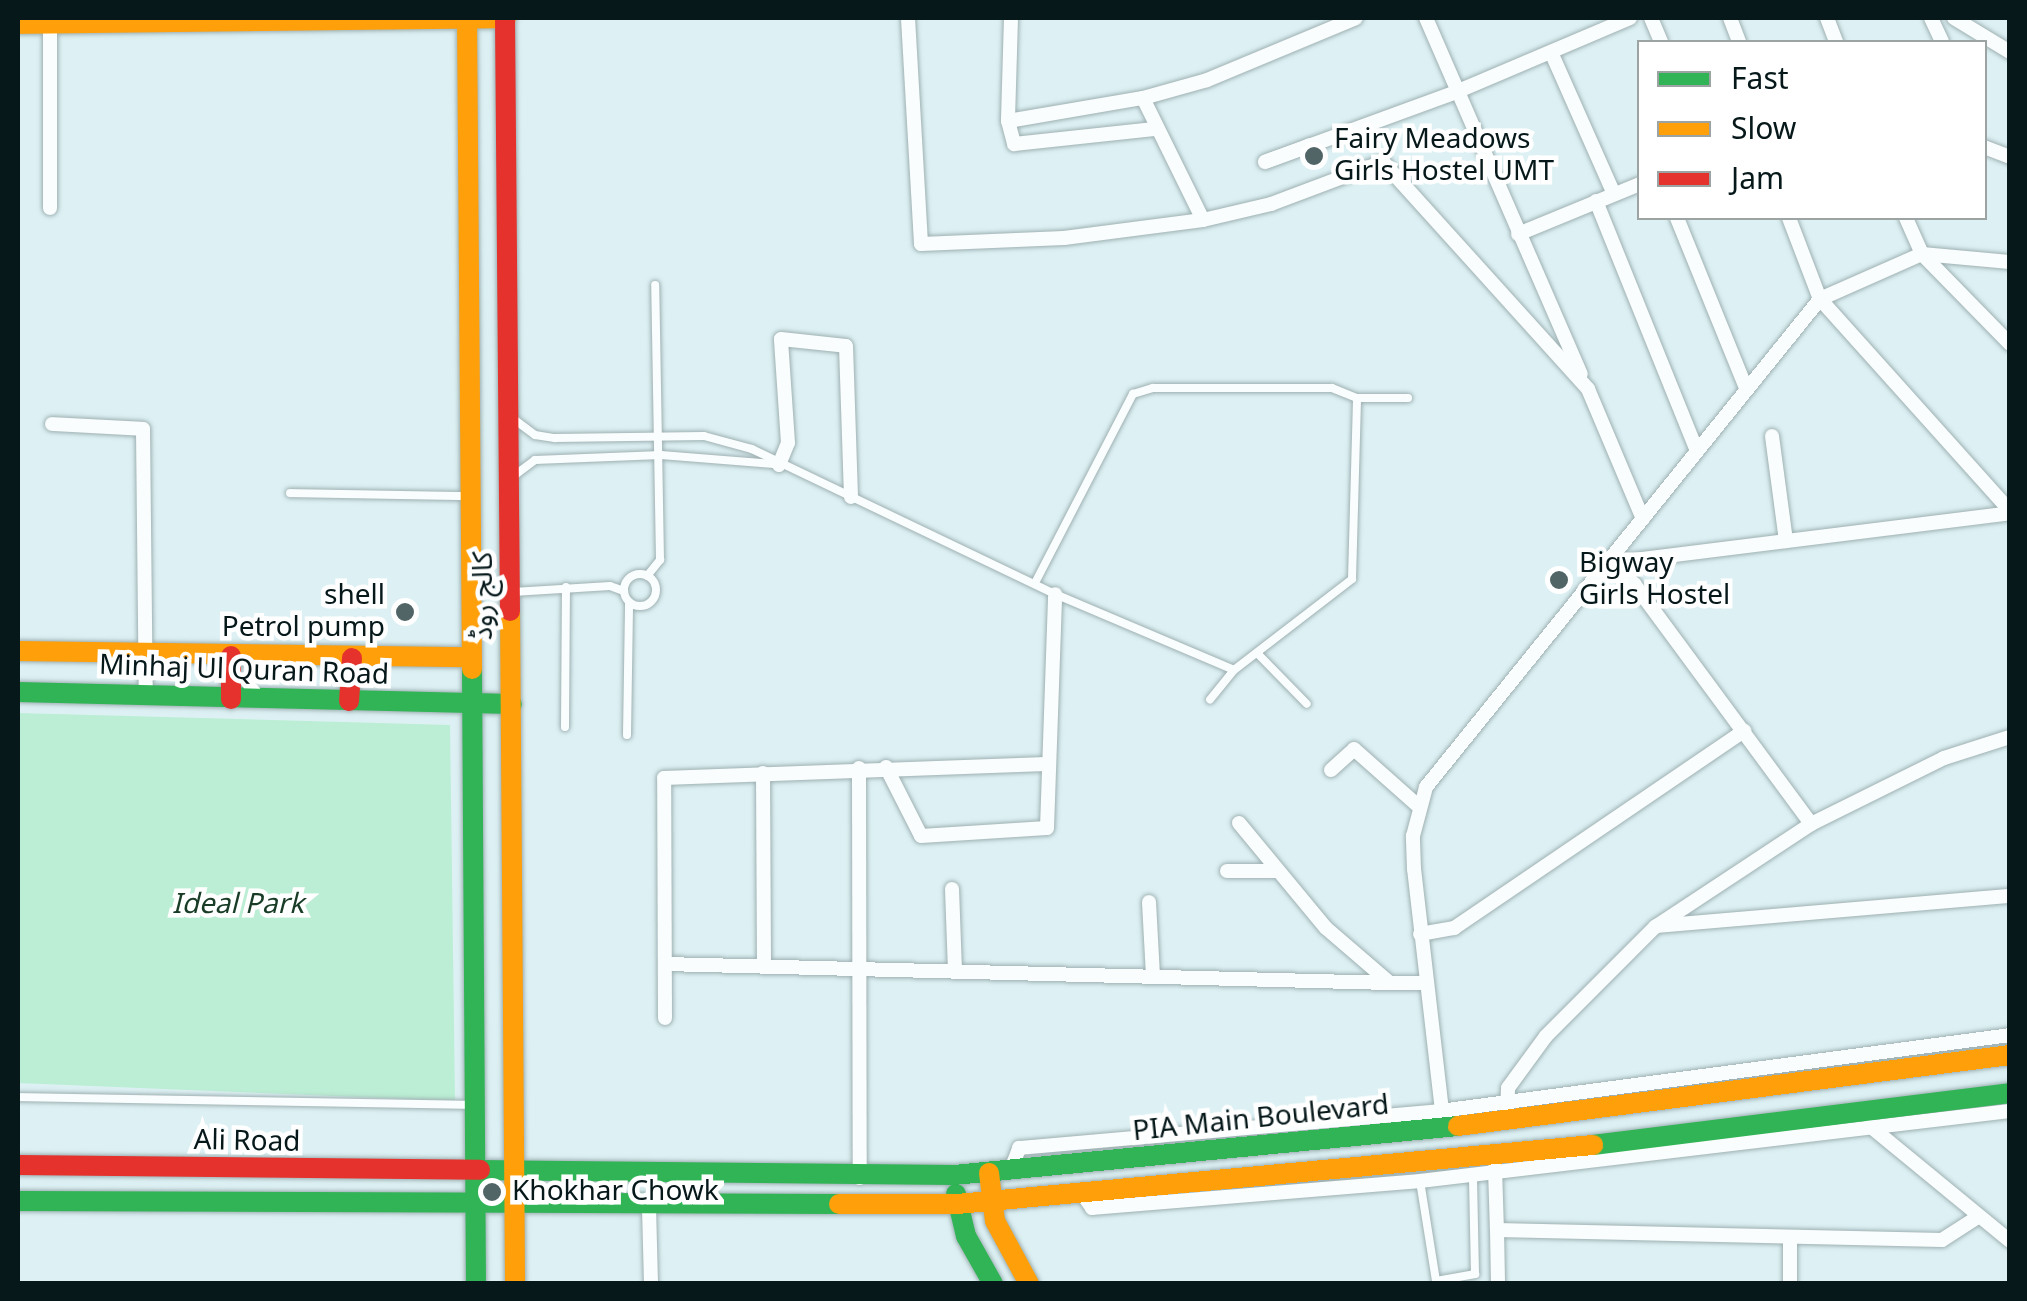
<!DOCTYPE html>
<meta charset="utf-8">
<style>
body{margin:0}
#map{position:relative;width:2027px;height:1301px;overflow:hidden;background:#ddf1f4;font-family:Georgia,"Noto Sans Arabic",serif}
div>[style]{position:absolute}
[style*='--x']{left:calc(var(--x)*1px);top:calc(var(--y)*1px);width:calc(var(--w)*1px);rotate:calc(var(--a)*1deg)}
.green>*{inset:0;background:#bbeed4}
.roads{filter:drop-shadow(0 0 2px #9eb0b2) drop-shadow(0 0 2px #9eb0b2)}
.lane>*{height:8px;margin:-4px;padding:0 4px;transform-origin:4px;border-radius:4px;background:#fafdfd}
.lane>.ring{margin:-4px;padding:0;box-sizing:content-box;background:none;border:8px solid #fafdfd;border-radius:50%}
.street>*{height:14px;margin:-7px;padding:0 7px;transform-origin:7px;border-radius:7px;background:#fafdfd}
.fast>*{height:20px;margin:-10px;padding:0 10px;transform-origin:10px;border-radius:10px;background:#30b455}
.slow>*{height:20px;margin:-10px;padding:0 10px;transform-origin:10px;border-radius:10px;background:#ff9f0a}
.jam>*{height:20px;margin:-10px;padding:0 10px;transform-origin:10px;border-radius:10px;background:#e5322d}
.dots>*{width:28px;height:28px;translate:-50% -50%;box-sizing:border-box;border:5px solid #fff;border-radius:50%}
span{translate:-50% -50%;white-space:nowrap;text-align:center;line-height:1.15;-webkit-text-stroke:9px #fff;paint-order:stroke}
.poi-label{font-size:28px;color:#06181a}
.left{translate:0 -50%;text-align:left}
.right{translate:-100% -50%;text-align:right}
.street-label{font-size:28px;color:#06181a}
.park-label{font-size:28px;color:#183c26;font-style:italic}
.frame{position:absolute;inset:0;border:20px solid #06181a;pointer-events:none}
.legend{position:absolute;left:1637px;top:40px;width:350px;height:180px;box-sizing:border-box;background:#fff;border:2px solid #9ba3a3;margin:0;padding:12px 18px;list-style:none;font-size:30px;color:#06181a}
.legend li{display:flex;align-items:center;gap:20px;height:50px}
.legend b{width:50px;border:2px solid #9ba3a3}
</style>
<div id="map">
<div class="green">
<i style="clip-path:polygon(18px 713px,450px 725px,455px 1101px,18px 1083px)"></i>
</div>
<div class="roads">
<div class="lane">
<i style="--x:511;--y:417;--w:30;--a:37"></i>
<i style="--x:535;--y:435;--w:20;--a:9"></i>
<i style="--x:555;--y:438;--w:149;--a:-0.8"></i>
<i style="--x:704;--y:436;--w:50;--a:15.2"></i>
<i style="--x:752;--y:449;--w:336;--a:25.6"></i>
<i style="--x:1055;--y:594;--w:194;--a:23"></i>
<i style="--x:1234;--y:670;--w:38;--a:129"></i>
<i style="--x:515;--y:475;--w:25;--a:-37"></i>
<i style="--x:535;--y:460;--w:126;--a:-2.3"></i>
<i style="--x:661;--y:455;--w:113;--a:4.6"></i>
<i style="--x:290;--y:493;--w:178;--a:1"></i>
<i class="ring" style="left:624px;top:574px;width:24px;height:24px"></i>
<i style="--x:647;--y:576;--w:21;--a:-51"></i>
<i style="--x:660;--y:560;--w:275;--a:-91"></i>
<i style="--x:1036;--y:581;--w:211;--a:-62.6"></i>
<i style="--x:1133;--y:394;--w:21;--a:-17"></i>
<i style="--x:1153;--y:388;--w:179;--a:0"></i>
<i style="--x:1332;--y:388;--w:27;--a:22"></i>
<i style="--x:1357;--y:398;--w:51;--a:0"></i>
<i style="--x:513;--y:592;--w:97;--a:-3.5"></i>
<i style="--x:610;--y:586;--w:15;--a:20"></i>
<i style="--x:1257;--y:653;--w:71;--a:45.6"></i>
<i style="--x:1234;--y:670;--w:149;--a:-37.6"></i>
<i style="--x:1352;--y:579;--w:181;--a:-88.4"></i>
<i style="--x:565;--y:727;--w:140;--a:-89.6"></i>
<i style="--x:627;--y:735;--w:132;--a:-89.1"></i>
<i style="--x:18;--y:1097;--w:456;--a:1"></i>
<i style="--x:1420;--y:1181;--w:101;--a:80.9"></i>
<i style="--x:1436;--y:1281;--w:40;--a:-10"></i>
<i style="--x:1475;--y:1274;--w:98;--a:-91.2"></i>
</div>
<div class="street">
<i style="--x:908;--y:18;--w:226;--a:86.7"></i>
<i style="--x:921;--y:244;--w:143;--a:-2.4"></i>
<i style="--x:1064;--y:238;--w:140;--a:-7.4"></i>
<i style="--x:1011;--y:18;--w:103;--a:91.7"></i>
<i style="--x:1008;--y:121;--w:24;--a:75"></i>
<i style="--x:1014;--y:144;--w:141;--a:-6.1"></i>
<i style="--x:1426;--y:18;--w:388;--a:66.5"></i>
<i style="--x:1651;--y:18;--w:26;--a:67"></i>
<i style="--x:1730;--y:18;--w:26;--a:69"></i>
<i style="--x:1827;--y:18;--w:26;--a:69"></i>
<i style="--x:1931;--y:18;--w:26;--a:65"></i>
<i style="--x:1954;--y:18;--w:66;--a:31.3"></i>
<i style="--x:1551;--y:52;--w:155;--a:66.1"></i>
<i style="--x:1143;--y:98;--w:136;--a:63.8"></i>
<i style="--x:1203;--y:220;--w:70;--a:-13.2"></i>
<i style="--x:1271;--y:204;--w:120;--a:-20.6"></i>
<i style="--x:1383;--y:162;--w:306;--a:47.9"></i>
<i style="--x:1588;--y:389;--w:141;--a:67.1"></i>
<i style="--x:1008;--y:121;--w:137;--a:-9.7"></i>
<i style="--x:1143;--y:98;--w:66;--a:-15.7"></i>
<i style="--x:1207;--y:80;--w:161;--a:-22.6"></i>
<i style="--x:1310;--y:145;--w:11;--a:158"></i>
<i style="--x:1300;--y:149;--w:37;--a:160"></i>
<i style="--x:1265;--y:162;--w:203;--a:-20.1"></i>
<i style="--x:1456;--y:92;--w:189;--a:-23"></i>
<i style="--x:1984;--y:147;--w:28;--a:21"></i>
<i style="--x:1596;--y:201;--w:270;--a:68"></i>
<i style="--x:50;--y:208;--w:183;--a:-90"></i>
<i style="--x:1677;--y:218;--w:183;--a:67.9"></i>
<i style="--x:1789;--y:218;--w:87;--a:69.1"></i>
<i style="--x:1820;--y:299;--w:285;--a:48.1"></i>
<i style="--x:1906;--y:218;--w:39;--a:66"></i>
<i style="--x:1922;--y:254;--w:126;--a:45.6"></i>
<i style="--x:1518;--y:234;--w:132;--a:-22.3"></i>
<i style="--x:52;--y:424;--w:91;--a:3.1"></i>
<i style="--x:143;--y:429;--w:266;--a:89.4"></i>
<i style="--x:1772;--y:436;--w:106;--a:82.4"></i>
<i style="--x:779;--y:465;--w:24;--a:-68"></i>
<i style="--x:788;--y:443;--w:104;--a:-93.9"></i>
<i style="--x:781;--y:339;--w:65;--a:6.1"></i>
<i style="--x:846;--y:346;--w:151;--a:88.1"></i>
<i style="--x:1610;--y:563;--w:403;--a:-7.1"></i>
<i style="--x:1610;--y:563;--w:33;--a:41"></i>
<i style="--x:1635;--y:585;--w:297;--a:53.6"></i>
<i style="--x:886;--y:767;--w:77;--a:63.1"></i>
<i style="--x:921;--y:836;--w:126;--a:-3.6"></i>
<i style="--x:1047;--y:828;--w:234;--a:-88"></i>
<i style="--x:859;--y:768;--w:410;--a:89.9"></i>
<i style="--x:1331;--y:770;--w:31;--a:-42"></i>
<i style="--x:1354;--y:749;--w:84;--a:41.6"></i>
<i style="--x:763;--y:773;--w:191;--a:89.7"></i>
<i style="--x:1239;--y:823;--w:136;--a:50.4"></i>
<i style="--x:1326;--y:928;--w:84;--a:40.7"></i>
<i style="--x:1390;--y:983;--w:32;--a:0"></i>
<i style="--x:1227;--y:871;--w:49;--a:0"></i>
<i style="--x:952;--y:889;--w:83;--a:87.9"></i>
<i style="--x:1149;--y:902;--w:74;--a:86.9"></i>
<i style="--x:1657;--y:926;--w:354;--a:-4.9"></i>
<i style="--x:1420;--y:934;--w:35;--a:-10"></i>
<i style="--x:1454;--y:928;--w:351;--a:-34.2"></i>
<i style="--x:665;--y:964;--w:725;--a:1.5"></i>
<i style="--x:665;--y:1018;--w:240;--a:-90.2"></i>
<i style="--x:664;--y:778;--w:382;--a:-2.1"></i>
<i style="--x:1507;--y:1109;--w:21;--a:-87"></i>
<i style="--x:1508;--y:1088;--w:64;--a:-53.8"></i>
<i style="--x:1546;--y:1036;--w:154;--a:-45"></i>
<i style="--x:1655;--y:927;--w:187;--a:-33.4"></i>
<i style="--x:1811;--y:824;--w:148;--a:-26.4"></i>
<i style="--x:1944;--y:758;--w:69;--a:-17.7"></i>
<i style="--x:1870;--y:1126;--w:181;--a:39.4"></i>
<i style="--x:1444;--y:1128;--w:261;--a:-96.6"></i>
<i style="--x:1414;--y:869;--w:33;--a:-92"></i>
<i style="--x:1413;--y:836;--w:51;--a:-75.1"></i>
<i style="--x:1426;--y:787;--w:627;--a:-51.08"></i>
<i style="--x:1820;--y:299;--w:111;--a:-23.8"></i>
<i style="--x:1922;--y:254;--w:88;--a:5.2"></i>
<i style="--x:1495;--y:1168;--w:62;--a:88.2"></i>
<i style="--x:1497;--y:1230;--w:445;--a:1.3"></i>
<i style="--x:1942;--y:1240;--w:40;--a:-32.9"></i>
<i style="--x:1010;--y:1172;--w:26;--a:-69"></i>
<i style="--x:1019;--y:1148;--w:423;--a:-5"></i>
<i style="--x:1440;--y:1111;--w:575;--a:-7.59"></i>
<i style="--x:1083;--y:1195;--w:16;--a:55"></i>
<i style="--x:1092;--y:1208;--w:329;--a:-4.7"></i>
<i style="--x:1420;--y:1181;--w:594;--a:-6.77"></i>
<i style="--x:649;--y:1207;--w:77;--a:88.5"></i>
<i style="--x:1497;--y:1230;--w:54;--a:88.9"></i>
<i style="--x:1790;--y:1238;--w:46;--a:90"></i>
</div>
<div class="fast">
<i style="--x:472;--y:669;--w:615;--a:89.63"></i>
<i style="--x:18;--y:692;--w:494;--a:1.4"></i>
<i style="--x:1593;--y:1145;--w:420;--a:-7.1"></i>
<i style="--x:480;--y:1170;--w:474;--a:0.6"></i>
<i style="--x:954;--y:1175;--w:506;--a:-5.55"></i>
<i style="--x:956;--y:1194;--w:43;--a:76.6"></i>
<i style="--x:966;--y:1236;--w:55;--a:60.6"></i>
<i style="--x:18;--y:1201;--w:821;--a:0.21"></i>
</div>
<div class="slow">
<i style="--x:467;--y:18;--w:651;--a:89.56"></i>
<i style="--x:18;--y:24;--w:488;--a:-0.7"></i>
<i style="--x:510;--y:611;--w:673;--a:89.57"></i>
<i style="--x:18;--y:651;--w:451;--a:0.8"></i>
<i style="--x:1458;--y:1126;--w:557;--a:-7.33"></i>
<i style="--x:989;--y:1173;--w:48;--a:82.9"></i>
<i style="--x:995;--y:1221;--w:72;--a:61.6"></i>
<i style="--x:839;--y:1204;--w:118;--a:0"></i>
<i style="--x:957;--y:1204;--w:639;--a:-5.3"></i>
</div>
<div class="jam">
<i style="--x:505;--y:18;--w:593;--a:89.52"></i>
<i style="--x:231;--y:656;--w:43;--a:90"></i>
<i style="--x:349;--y:701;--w:43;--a:-86"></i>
<i style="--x:18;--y:1165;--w:462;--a:0.6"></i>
</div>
</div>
<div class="dots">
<i style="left:1314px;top:156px;background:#516466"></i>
<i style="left:1559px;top:580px;background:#516466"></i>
<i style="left:405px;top:612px;background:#516466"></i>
<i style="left:492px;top:1192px;background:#516466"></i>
</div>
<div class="poi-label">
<span class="left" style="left:1334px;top:156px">Fairy Meadows<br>Girls Hostel UMT</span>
<span class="left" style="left:1579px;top:580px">Bigway<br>Girls Hostel</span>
<span class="right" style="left:385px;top:612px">shell<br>Petrol pump</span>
<span class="left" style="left:512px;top:1192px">Khokhar Chowk</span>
</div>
<div class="street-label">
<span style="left:484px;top:596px;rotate:-90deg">کالج روڈ</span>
<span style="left:244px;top:671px;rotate:2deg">Minhaj Ul Quran Road</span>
<span style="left:1261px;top:1119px;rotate:-6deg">PIA Main Boulevard</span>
<span style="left:247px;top:1142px;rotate:1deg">Ali Road</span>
</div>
<div class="park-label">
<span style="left:238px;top:905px">Ideal Park</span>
</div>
<div class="frame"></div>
<ul class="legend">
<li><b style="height:12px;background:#30b455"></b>Fast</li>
<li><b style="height:12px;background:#ff9f0a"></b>Slow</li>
<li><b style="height:12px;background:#e5322d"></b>Jam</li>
</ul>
</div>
